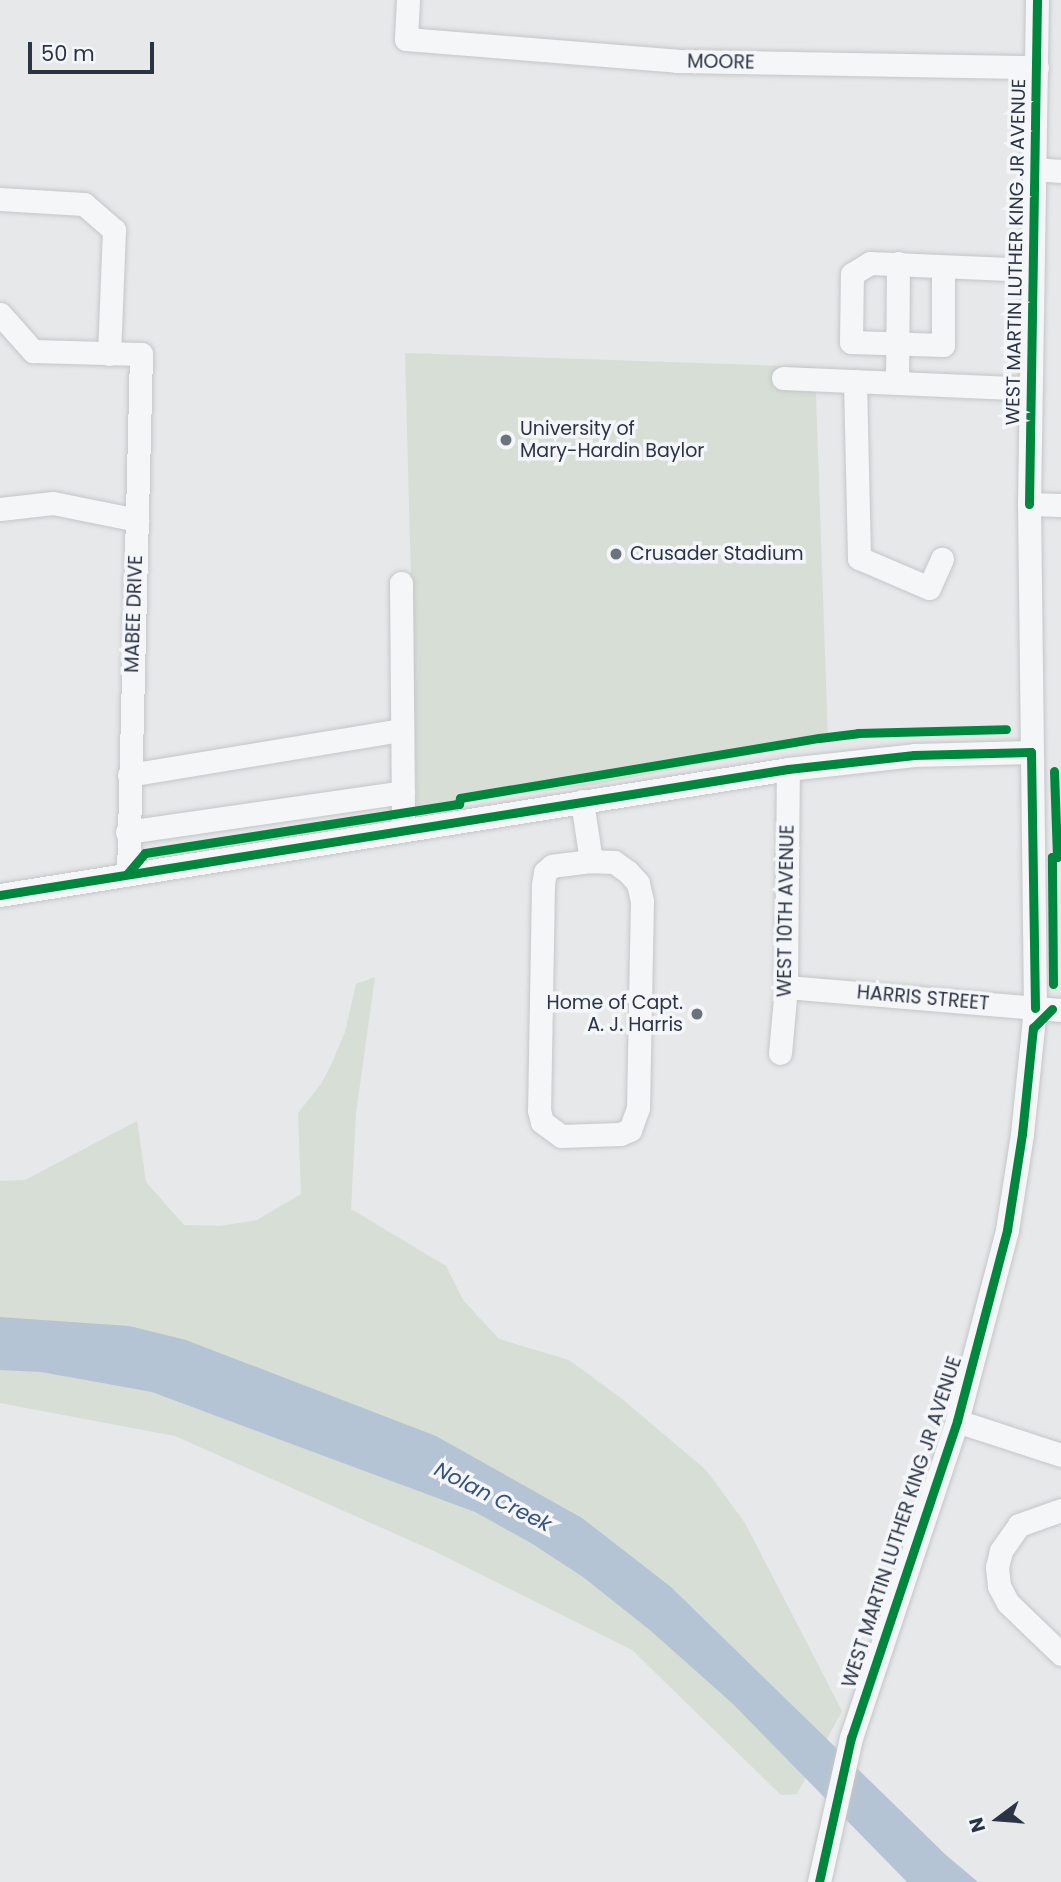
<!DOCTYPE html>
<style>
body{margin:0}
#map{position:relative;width:1061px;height:1882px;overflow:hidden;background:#e6e8ea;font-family:Poppins,sans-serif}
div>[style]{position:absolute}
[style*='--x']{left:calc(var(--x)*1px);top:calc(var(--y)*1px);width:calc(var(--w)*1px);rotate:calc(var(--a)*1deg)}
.green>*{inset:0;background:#d6ded6}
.water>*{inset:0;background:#b4c4d5}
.roads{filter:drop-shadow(0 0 2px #c4c6c8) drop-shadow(0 0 2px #c4c6c8)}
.minor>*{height:23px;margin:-11.5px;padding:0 11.5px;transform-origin:11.5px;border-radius:11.5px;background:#f5f6f7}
.cycleway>*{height:9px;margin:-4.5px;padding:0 4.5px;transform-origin:4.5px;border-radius:4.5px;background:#00873e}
.dots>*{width:19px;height:19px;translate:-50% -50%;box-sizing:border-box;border:4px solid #f4f6f9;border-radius:50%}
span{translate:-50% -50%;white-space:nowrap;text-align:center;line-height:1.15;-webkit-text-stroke:7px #f4f6f9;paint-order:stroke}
.street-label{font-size:19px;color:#2b3445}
.poi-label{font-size:19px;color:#2b3445}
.left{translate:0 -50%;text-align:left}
.right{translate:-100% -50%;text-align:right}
.water-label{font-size:21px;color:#34527a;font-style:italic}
.north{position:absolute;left:963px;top:1784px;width:70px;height:70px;-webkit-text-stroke:5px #f4f6f9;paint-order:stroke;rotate:254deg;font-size:19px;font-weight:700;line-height:28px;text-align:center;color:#2b3445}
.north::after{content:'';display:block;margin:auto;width:24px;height:32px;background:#2b3445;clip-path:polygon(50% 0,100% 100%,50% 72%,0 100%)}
.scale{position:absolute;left:28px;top:42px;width:126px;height:32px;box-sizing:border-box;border:4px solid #2b3445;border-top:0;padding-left:9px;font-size:21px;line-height:24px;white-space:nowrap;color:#2b3445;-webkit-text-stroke:5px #f4f6f9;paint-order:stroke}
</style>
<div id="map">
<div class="green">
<i style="clip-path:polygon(405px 353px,815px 367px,828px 740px,593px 785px,417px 807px)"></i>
<i style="clip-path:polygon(375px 977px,356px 1113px,351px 1209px,446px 1266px,463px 1300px,499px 1339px,569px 1360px,622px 1399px,706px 1470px,745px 1523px,842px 1711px,797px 1794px,781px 1795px,632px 1650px,434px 1551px,175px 1436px,0 1403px,0 1181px,25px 1180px,137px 1121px,146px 1182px,184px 1225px,220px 1226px,257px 1220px,301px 1194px,298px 1113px,321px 1084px,331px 1065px,345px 1032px,356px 984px)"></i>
</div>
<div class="water">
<i style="clip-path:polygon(0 1317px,129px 1326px,186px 1340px,436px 1436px,582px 1518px,671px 1587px,947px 1856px,978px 1882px,907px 1882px,733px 1704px,651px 1631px,583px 1577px,531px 1543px,475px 1512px,152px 1392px,41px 1372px,0 1370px)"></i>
</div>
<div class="roads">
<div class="minor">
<i style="--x:408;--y:0;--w:39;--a:93"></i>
<i style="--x:406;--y:39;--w:272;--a:4.6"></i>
<i style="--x:677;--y:61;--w:360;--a:1"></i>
<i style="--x:1034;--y:169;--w:27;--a:4"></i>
<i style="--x:0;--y:199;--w:84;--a:3.4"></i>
<i style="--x:84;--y:204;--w:40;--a:41"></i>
<i style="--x:114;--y:230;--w:124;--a:92.3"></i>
<i style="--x:943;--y:267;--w:78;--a:90"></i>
<i style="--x:943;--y:345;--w:92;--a:-178.1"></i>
<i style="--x:851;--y:342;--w:68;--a:-89.2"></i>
<i style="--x:852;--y:274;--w:21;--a:-31"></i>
<i style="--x:870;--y:263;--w:162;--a:2.5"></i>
<i style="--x:0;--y:314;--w:50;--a:48.3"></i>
<i style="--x:33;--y:351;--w:108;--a:1.6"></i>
<i style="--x:141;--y:354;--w:519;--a:91.43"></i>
<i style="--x:783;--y:378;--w:247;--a:2.5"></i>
<i style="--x:855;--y:381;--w:177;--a:88.7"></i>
<i style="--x:859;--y:558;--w:76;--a:23.2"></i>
<i style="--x:929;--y:588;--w:32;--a:-66"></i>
<i style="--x:897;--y:383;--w:120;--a:-89.5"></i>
<i style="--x:1029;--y:504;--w:32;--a:2"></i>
<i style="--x:0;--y:509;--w:53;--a:-6.5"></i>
<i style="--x:53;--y:503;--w:86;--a:11.4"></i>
<i style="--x:401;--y:583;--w:247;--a:89.5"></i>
<i style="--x:129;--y:775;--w:277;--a:-9.4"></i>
<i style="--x:582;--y:801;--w:61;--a:81.5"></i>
<i style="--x:591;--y:861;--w:39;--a:173"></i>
<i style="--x:552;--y:866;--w:9;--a:139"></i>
<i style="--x:545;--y:872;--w:13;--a:99"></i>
<i style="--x:543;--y:885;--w:225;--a:91"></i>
<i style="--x:539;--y:1110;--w:12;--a:76"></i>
<i style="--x:542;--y:1122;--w:24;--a:36"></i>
<i style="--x:561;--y:1136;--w:59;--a:-1.9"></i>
<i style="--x:620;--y:1134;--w:11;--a:-22"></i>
<i style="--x:630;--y:1130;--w:23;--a:-70"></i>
<i style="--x:638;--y:1108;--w:207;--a:-88.9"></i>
<i style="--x:642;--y:901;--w:18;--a:-103"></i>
<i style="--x:638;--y:883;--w:15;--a:-132"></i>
<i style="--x:628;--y:872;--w:17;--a:-144"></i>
<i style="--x:614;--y:862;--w:23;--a:-178"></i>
<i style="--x:127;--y:832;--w:279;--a:-8.2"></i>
<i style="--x:0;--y:895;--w:798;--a:-9.08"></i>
<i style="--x:788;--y:769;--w:127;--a:-6.3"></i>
<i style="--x:914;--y:755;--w:117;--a:-1.5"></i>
<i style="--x:786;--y:987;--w:276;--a:4.8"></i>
<i style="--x:780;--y:1053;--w:66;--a:-84.8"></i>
<i style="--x:786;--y:987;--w:218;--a:-89.5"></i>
<i style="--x:957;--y:1421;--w:109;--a:18.1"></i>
<i style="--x:1061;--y:1510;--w:45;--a:160.3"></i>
<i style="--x:1019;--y:1525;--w:32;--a:125"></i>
<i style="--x:1001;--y:1551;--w:16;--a:104"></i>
<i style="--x:997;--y:1567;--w:19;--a:84"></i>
<i style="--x:999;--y:1586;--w:19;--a:62"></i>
<i style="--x:1008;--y:1603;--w:74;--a:43.9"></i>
<i style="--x:819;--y:1882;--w:148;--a:-77.5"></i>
<i style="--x:851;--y:1738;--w:334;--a:-71.5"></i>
<i style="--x:957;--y:1421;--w:197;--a:-75.3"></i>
<i style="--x:1007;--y:1230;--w:97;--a:-81.1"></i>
<i style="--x:1022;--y:1134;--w:127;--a:-84.1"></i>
<i style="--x:1035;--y:1008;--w:504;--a:-90.68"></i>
<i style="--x:1029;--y:504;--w:504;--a:-89.09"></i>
</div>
</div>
<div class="cycleway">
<i style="--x:1029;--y:504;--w:504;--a:-89.09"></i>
<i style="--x:128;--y:873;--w:26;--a:-50"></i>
<i style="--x:145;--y:853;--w:318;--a:-8.9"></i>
<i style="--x:459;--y:804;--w:6;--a:-81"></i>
<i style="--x:460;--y:798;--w:364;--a:-9.5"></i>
<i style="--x:819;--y:738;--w:39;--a:-7"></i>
<i style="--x:858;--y:733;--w:148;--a:-1.5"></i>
<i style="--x:0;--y:895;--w:798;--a:-9.08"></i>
<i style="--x:788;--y:769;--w:127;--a:-6.3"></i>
<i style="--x:914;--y:755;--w:117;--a:-1.5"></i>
<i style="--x:1031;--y:752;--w:256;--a:89.1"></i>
<i style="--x:1053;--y:984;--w:127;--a:-90.5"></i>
<i style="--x:1052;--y:857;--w:5;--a:0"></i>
<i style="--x:1057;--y:857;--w:86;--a:-92"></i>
<i style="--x:819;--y:1882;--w:148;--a:-77.5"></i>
<i style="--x:851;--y:1738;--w:334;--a:-71.5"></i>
<i style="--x:957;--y:1421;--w:197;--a:-75.3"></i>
<i style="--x:1007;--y:1230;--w:97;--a:-81.1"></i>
<i style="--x:1022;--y:1134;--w:107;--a:-84.1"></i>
<i style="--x:1033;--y:1028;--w:27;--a:-45"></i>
</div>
<div class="dots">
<i style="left:506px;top:440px;background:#6c737f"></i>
<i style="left:616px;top:554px;background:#6c737f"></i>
<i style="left:697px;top:1014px;background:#6c737f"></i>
</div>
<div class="street-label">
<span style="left:721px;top:62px;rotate:1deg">MOORE</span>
<span style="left:1016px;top:252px;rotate:-89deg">WEST MARTIN LUTHER KING JR AVENUE</span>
<span style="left:134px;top:614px;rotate:-88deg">MABEE DRIVE</span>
<span style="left:786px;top:911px;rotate:-89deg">WEST 10TH AVENUE</span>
<span style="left:923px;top:998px;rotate:5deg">HARRIS STREET</span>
<span style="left:902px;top:1522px;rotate:-72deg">WEST MARTIN LUTHER KING JR AVENUE</span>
</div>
<div class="poi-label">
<span class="left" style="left:520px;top:440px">University of<br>Mary-Hardin Baylor</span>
<span class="left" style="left:630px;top:554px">Crusader Stadium</span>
<span class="right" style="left:683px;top:1014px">Home of Capt.<br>A. J. Harris</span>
</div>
<div class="water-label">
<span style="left:493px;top:1497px;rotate:27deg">Nolan Creek</span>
</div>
<div class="north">N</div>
<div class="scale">50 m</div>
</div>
